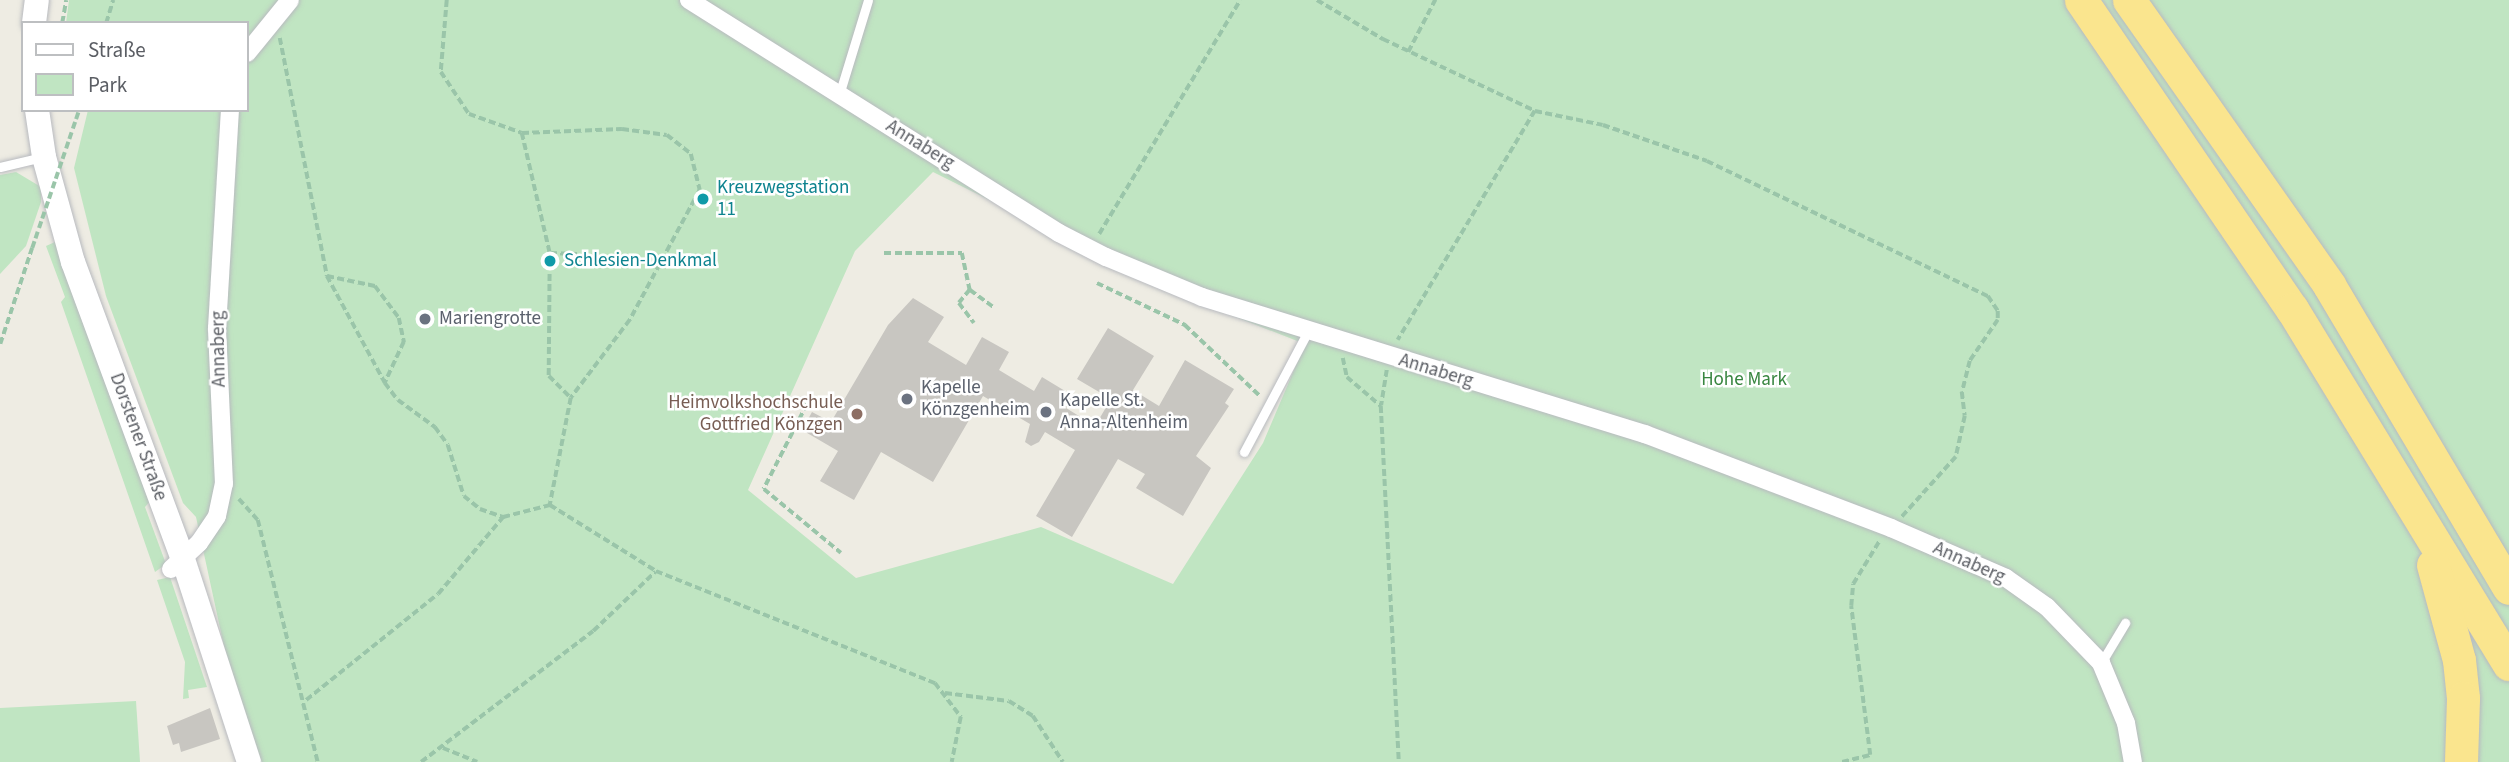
<!DOCTYPE html>
<meta charset="utf-8">
<style>
body{margin:0}
#map{position:relative;width:2509px;height:762px;overflow:hidden;background:#eeece3;font-family:"Source Sans 3",sans-serif}
div>[style]{position:absolute}
[style*='--x']{left:calc(var(--x)*1px);top:calc(var(--y)*1px);width:calc(var(--w)*1px);rotate:calc(var(--a)*1deg)}
.green>*{inset:0;background:#c0e5c2}
.building>*{inset:0;background:#c8c6c1}
.path>*{height:3.5px;margin-top:-1.75px;transform-origin:0;background:repeating-linear-gradient(90deg,#9ac5a9 0 7px,transparent 0 10.5px)}
.roads{filter:drop-shadow(0 0 2px #b8babf) drop-shadow(0 0 2px #b8babf)}
.service>*{height:9px;margin:-4.5px;padding:0 4.5px;transform-origin:4.5px;border-radius:4.5px;background:#fff}
.minor>*{height:18px;margin:-9px;padding:0 9px;transform-origin:9px;border-radius:9px;background:#fff}
.secondary>*{height:24px;margin:-12px;padding:0 12px;transform-origin:12px;border-radius:12px;background:#fff}
.motorway>*{height:33px;margin:-16.5px;padding:0 16.5px;transform-origin:16.5px;border-radius:16.5px;background:#fae58e}
.path-bridge>*{height:3.5px;margin-top:-1.75px;transform-origin:0;background:repeating-linear-gradient(90deg,#9ac5a9 0 7px,transparent 0 10.5px)}
.dots>*{width:19px;height:19px;translate:-50% -50%;box-sizing:border-box;border:4px solid #fff;border-radius:50%}
span{translate:-50% -50%;white-space:nowrap;text-align:center;line-height:1.15;-webkit-text-stroke:5px #fff;paint-order:stroke}
.street-label{font-size:19px;color:#5b5e64}
.culture-label{font-size:19px;color:#0d838f}
.left{translate:0 -50%;text-align:left}
.worship-label{font-size:19px;color:#5b616d}
.park-label{font-size:19px;color:#388640}
.education-label{font-size:19px;color:#785e54}
.right{translate:-100% -50%;text-align:right}
.legend{position:absolute;left:21px;top:21px;width:228px;height:91px;box-sizing:border-box;background:#fff;border:2px solid #bdbfc1;margin:0;padding:9px 12px;list-style:none;font-size:21px;color:#5b5e64}
.legend li{display:flex;align-items:center;gap:14px;height:35px}
.legend b{width:35px;border:2px solid #bdbfc1}
</style>
<div id="map">
<div class="green">
<i style="clip-path:polygon(evenodd,69px 0,2509px 0,2509px 762px,249px 762px,196px 517px,183px 503px,106px 296px,74px 168px,88px 110px,247px 110px,247px 23px,66px 23px,69px 0,933px 172px,1187px 298px,1305px 344px,1263px 443px,1173px 584px,1041px 527px,856px 578px,748px 490px,855px 251px,933px 172px)"></i>
<i style="clip-path:polygon(16px 172px,41px 187px,41px 202px,26px 246px,0 274px,0 175px)"></i>
<i style="clip-path:polygon(55px 242px,152px 499px,145px 507px,166px 564px,155px 572px,61px 302px,65px 297px,46px 246px)"></i>
<i style="clip-path:polygon(170px 577px,207px 687px,188px 690px,189px 698px,183px 699px,185px 662px,157px 580px)"></i>
<i style="clip-path:polygon(136px 701px,140px 762px,0 762px,0 708px)"></i>
</div>
<div class="building">
<i style="clip-path:polygon(913px 298px,944px 317px,928px 342px,966px 365px,982px 337px,1009px 352px,999px 370px,1034px 391px,1042px 377px,1075px 397px,1066px 408px,1095px 426px,1111px 399px,1077px 379px,1108px 328px,1154px 356px,1133px 390px,1159px 406px,1185px 360px,1234px 389px,1225px 403px,1229px 406px,1196px 456px,1211px 468px,1183px 516px,1136px 488px,1145px 474px,1118px 459px,1072px 537px,1036px 516px,1075px 450px,1045px 432px,1039px 442px,1031px 446px,1025px 442px,1030px 424px,983px 396px,933px 482px,881px 452px,854px 500px,820px 481px,838px 451px,802px 430px,812px 412px,831px 422px,888px 325px)"></i>
<i style="clip-path:polygon(210px 708px,220px 739px,181px 752px,179px 743px,173px 745px,167px 726px)"></i>
</div>
<div class="path">
<i style="--x:447;--y:0;--w:72;--a:94.8"></i>
<i style="--x:441;--y:72;--w:50;--a:56.3"></i>
<i style="--x:469;--y:114;--w:56;--a:19.7"></i>
<i style="--x:522;--y:133;--w:100;--a:-2.3"></i>
<i style="--x:622;--y:129;--w:45;--a:7.6"></i>
<i style="--x:667;--y:135;--w:31;--a:38"></i>
<i style="--x:691;--y:154;--w:37;--a:76"></i>
<i style="--x:700;--y:190;--w:148;--a:118.3"></i>
<i style="--x:630;--y:320;--w:98;--a:127.1"></i>
<i style="--x:571;--y:398;--w:109;--a:101.1"></i>
<i style="--x:1317;--y:0;--w:77;--a:30.6"></i>
<i style="--x:1383;--y:39;--w:168;--a:25.3"></i>
<i style="--x:1535;--y:111;--w:267;--a:120.9"></i>
<i style="--x:62;--y:23;--w:23;--a:-80"></i>
<i style="--x:106;--y:23;--w:24;--a:-73"></i>
<i style="--x:280;--y:38;--w:243;--a:78.8"></i>
<i style="--x:327;--y:276;--w:122;--a:61.5"></i>
<i style="--x:385;--y:383;--w:21;--a:53"></i>
<i style="--x:398;--y:400;--w:46;--a:36.1"></i>
<i style="--x:435;--y:427;--w:22;--a:54"></i>
<i style="--x:448;--y:445;--w:53;--a:72.6"></i>
<i style="--x:464;--y:496;--w:21;--a:39"></i>
<i style="--x:480;--y:509;--w:24;--a:19"></i>
<i style="--x:503;--y:517;--w:49;--a:-14.3"></i>
<i style="--x:550;--y:505;--w:125;--a:31.9"></i>
<i style="--x:656;--y:571;--w:301;--a:21.9"></i>
<i style="--x:935;--y:683;--w:43;--a:52.6"></i>
<i style="--x:961;--y:717;--w:46;--a:101.3"></i>
<i style="--x:1408;--y:52;--w:59;--a:-62.6"></i>
<i style="--x:1535;--y:111;--w:69;--a:11.6"></i>
<i style="--x:1603;--y:125;--w:110;--a:19.1"></i>
<i style="--x:1707;--y:161;--w:312;--a:25.7"></i>
<i style="--x:1988;--y:296;--w:18;--a:56"></i>
<i style="--x:1998;--y:311;--w:9;--a:90"></i>
<i style="--x:1998;--y:320;--w:50;--a:124.3"></i>
<i style="--x:1970;--y:361;--w:32;--a:104"></i>
<i style="--x:1962;--y:392;--w:24;--a:83"></i>
<i style="--x:1965;--y:416;--w:42;--a:102.4"></i>
<i style="--x:1956;--y:457;--w:81;--a:132"></i>
<i style="--x:522;--y:133;--w:123;--a:76.9"></i>
<i style="--x:550;--y:253;--w:123;--a:90.5"></i>
<i style="--x:549;--y:376;--w:31;--a:45"></i>
<i style="--x:1099;--y:234;--w:273;--a:-58.9"></i>
<i style="--x:550;--y:253;--w:27;--a:2"></i>
<i style="--x:884;--y:253;--w:78;--a:0"></i>
<i style="--x:962;--y:253;--w:38;--a:78"></i>
<i style="--x:970;--y:290;--w:29;--a:36"></i>
<i style="--x:327;--y:276;--w:49;--a:11.8"></i>
<i style="--x:375;--y:286;--w:40;--a:53"></i>
<i style="--x:399;--y:318;--w:25;--a:78"></i>
<i style="--x:404;--y:342;--w:45;--a:114.9"></i>
<i style="--x:1097;--y:283;--w:98;--a:25.5"></i>
<i style="--x:1185;--y:325;--w:103;--a:43.4"></i>
<i style="--x:970;--y:290;--w:17;--a:130"></i>
<i style="--x:959;--y:303;--w:25;--a:53"></i>
<i style="--x:0;--y:344;--w:101;--a:-71.6"></i>
<i style="--x:1343;--y:358;--w:19;--a:78"></i>
<i style="--x:1347;--y:377;--w:45;--a:40.5"></i>
<i style="--x:1387;--y:370;--w:36;--a:99"></i>
<i style="--x:1381;--y:406;--w:356;--a:87.1"></i>
<i style="--x:812;--y:395;--w:106;--a:117.1"></i>
<i style="--x:764;--y:489;--w:100;--a:39.7"></i>
<i style="--x:239;--y:499;--w:28;--a:48"></i>
<i style="--x:258;--y:520;--w:249;--a:76.1"></i>
<i style="--x:945;--y:693;--w:64;--a:7.1"></i>
<i style="--x:1009;--y:701;--w:28;--a:32"></i>
<i style="--x:1033;--y:716;--w:55;--a:56.9"></i>
<i style="--x:306;--y:700;--w:169;--a:-38.8"></i>
<i style="--x:438;--y:594;--w:101;--a:-49.8"></i>
<i style="--x:443;--y:748;--w:37;--a:22"></i>
<i style="--x:421;--y:762;--w:216;--a:-37.3"></i>
<i style="--x:593;--y:631;--w:86;--a:-43.6"></i>
<i style="--x:1842;--y:762;--w:29;--a:-14"></i>
<i style="--x:1870;--y:755;--w:150;--a:-97.3"></i>
<i style="--x:1851;--y:606;--w:22;--a:-85"></i>
<i style="--x:1853;--y:584;--w:52;--a:-58.5"></i>
</div>
<div class="roads">
<div class="service">
<i style="--x:839;--y:95;--w:99;--a:-73"></i>
<i style="--x:0;--y:167;--w:43;--a:-13.4"></i>
<i style="--x:1244;--y:452;--w:137;--a:-62.1"></i>
<i style="--x:2101;--y:663;--w:47;--a:-59"></i>
</div>
<div class="minor">
<i style="--x:689;--y:0;--w:437;--a:32.2"></i>
<i style="--x:1059;--y:233;--w:53;--a:27.1"></i>
<i style="--x:1106;--y:257;--w:104;--a:22.6"></i>
<i style="--x:1202;--y:297;--w:464;--a:17.2"></i>
<i style="--x:1645;--y:434;--w:263;--a:20.9"></i>
<i style="--x:1891;--y:528;--w:125;--a:23.5"></i>
<i style="--x:2006;--y:578;--w:50;--a:35.3"></i>
<i style="--x:2047;--y:607;--w:78;--a:46"></i>
<i style="--x:2101;--y:663;--w:65;--a:67.4"></i>
<i style="--x:2126;--y:723;--w:40;--a:80"></i>
<i style="--x:247;--y:53;--w:68;--a:-50.9"></i>
<i style="--x:171;--y:569;--w:38;--a:-43"></i>
<i style="--x:199;--y:543;--w:32;--a:-56"></i>
<i style="--x:217;--y:516;--w:33;--a:-78"></i>
<i style="--x:224;--y:484;--w:156;--a:-92.6"></i>
<i style="--x:217;--y:328;--w:218;--a:-86.6"></i>
</div>
<div class="secondary">
<i style="--x:34;--y:23;--w:23;--a:-83"></i>
<i style="--x:37;--y:110;--w:48;--a:81.5"></i>
<i style="--x:44;--y:157;--w:109;--a:74.6"></i>
<i style="--x:73;--y:262;--w:314;--a:69.7"></i>
<i style="--x:182;--y:556;--w:217;--a:72"></i>
</div>
<div class="motorway">
<i style="--x:2081;--y:0;--w:374;--a:55.7"></i>
<i style="--x:2292;--y:309;--w:416;--a:58.6"></i>
<i style="--x:2129;--y:0;--w:348;--a:54.9"></i>
<i style="--x:2329;--y:285;--w:352;--a:59.3"></i>
<i style="--x:2433;--y:565;--w:98;--a:74.7"></i>
<i style="--x:2459;--y:660;--w:38;--a:84"></i>
<i style="--x:2463;--y:698;--w:64;--a:91.8"></i>
</div>
</div>
<div class="path-bridge">
<i style="--x:32;--y:248;--w:146;--a:-71.2"></i>
</div>
<div class="dots">
<i style="left:703px;top:199px;background:#0f9aa8"></i>
<i style="left:550px;top:261px;background:#0f9aa8"></i>
<i style="left:425px;top:319px;background:#6b7280"></i>
<i style="left:907px;top:399px;background:#6b7280"></i>
<i style="left:1046px;top:412px;background:#6b7280"></i>
<i style="left:857px;top:414px;background:#8d6e63"></i>
</div>
<div class="street-label">
<span style="left:920px;top:145px;rotate:32deg">Annaberg</span>
<span style="left:219px;top:349px;rotate:-91deg">Annaberg</span>
<span style="left:1436px;top:371px;rotate:17deg">Annaberg</span>
<span style="left:138px;top:437px;rotate:70deg">Dorstener Straße</span>
<span style="left:1969px;top:563px;rotate:24deg">Annaberg</span>
</div>
<div class="culture-label">
<span class="left" style="left:717px;top:199px">Kreuzwegstation<br>11</span>
<span class="left" style="left:564px;top:261px">Schlesien-Denkmal</span>
</div>
<div class="worship-label">
<span class="left" style="left:439px;top:319px">Mariengrotte</span>
<span class="left" style="left:921px;top:399px">Kapelle<br>Könzgenheim</span>
<span class="left" style="left:1060px;top:412px">Kapelle St.<br>Anna-Altenheim</span>
</div>
<div class="park-label">
<span style="left:1744px;top:380px">Hohe Mark</span>
</div>
<div class="education-label">
<span class="right" style="left:843px;top:414px">Heimvolkshochschule<br>Gottfried Könzgen</span>
</div>
<ul class="legend">
<li><b style="height:9px;background:#fff"></b>Straße</li>
<li><b style="height:19px;background:#c0e5c2"></b>Park</li>
</ul>
</div>
